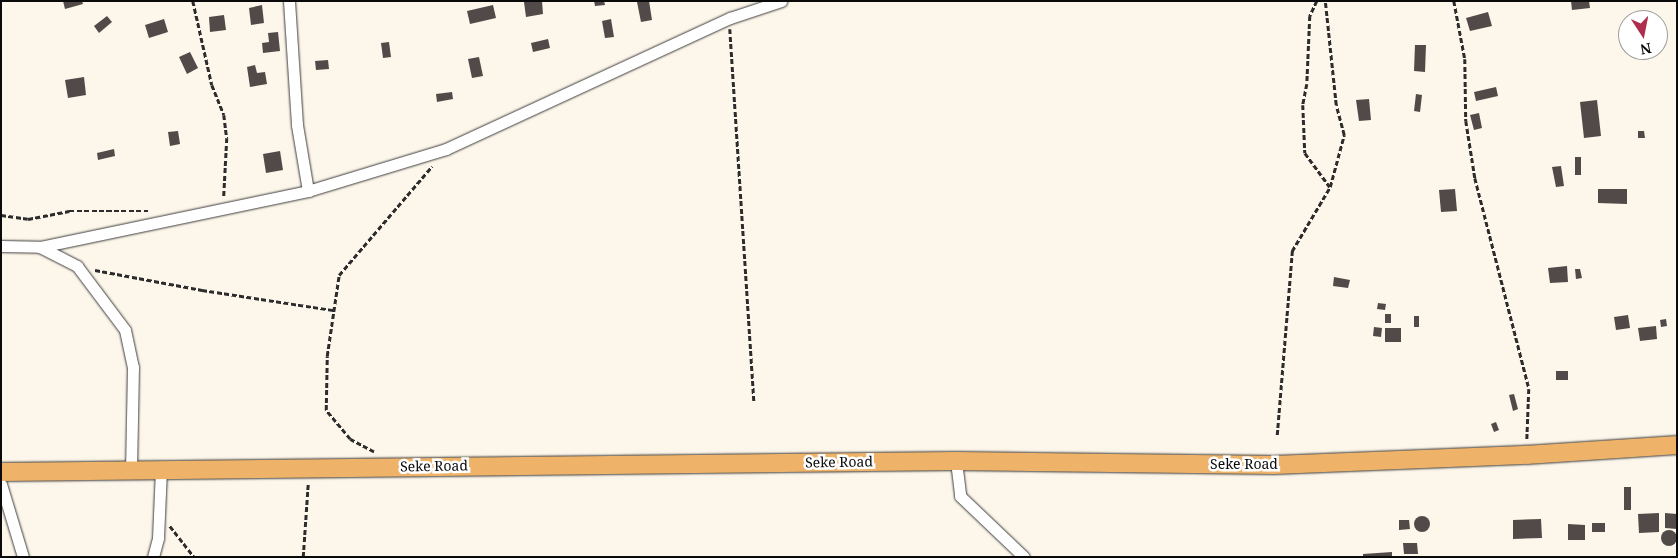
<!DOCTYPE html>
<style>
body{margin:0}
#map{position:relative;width:1678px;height:558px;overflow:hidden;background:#fdf6ea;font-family:"Noto Serif",serif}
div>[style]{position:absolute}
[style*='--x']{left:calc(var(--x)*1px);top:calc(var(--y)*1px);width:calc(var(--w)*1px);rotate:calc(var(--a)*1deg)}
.building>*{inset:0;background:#524a48}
.round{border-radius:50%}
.path>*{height:2.5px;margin-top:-1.25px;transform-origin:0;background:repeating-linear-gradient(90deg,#2c2c2c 0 5px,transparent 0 7.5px)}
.roads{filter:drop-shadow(0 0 1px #3d3d3d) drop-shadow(0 0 1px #3d3d3d)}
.street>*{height:11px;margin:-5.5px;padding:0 5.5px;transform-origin:5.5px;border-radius:5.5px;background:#fff}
.primary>*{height:18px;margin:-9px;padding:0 9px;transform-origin:9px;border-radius:9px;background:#eeb369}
span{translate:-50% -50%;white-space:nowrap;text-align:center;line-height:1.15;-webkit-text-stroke:5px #fff;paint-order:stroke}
.street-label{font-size:14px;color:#0a0a0a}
.frame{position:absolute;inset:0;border:2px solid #0a0a0a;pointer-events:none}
.north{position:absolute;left:1618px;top:10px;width:50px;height:50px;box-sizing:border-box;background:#fff;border:1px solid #9d9d9d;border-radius:50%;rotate:169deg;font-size:14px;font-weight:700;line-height:20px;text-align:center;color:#0a0a0a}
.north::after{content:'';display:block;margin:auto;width:18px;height:22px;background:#af2e4e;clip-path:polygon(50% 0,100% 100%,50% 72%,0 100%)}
</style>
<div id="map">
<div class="building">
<i style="clip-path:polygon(63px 1px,82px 1px,83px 4px,65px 9px)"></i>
<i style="clip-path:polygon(542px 1px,543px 14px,526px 17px,524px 2px)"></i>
<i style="clip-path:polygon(594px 1px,604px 1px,605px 5px,595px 6px)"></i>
<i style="clip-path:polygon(649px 1px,652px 20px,641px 22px,637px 2px)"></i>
<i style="clip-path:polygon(1571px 1px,1589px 1px,1590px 8px,1572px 10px)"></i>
<i style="clip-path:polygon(262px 5px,264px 23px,251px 25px,249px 8px)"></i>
<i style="clip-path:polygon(493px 5px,496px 18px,470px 24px,467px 11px)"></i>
<i style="clip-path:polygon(1488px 12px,1492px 26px,1470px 31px,1466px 18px)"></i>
<i style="clip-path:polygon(224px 15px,226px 30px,210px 32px,209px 17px)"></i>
<i style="clip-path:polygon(107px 16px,112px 22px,99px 33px,94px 26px)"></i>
<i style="clip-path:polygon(164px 19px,168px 32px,149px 38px,145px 25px)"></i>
<i style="clip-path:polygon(611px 19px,614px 37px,605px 38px,602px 21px)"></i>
<i style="clip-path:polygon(278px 32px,280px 51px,263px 53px,262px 43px,269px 42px,268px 33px)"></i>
<i style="clip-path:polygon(548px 39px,550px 48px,533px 52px,531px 43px)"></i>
<i style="clip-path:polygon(389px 42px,391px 57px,383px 58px,381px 43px)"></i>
<i style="clip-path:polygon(1415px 45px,1426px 45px,1425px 72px,1414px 71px)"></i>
<i style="clip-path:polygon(190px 52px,198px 68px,187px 74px,179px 57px)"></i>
<i style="clip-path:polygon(479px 57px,483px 76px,472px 78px,468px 59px)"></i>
<i style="clip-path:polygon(328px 60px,329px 69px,316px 70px,315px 61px)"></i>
<i style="clip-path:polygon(255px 65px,257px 73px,265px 72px,267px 84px,250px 87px,247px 67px)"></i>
<i style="clip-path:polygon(84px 77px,86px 95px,68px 98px,65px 80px)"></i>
<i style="clip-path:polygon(1496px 87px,1498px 96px,1476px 101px,1474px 92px)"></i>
<i style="clip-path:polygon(452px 92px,453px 99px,437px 102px,436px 94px)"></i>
<i style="clip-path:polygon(1416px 94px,1422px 95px,1420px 112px,1414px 111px)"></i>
<i style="clip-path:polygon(1369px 99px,1371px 120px,1359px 121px,1356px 100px)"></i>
<i style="clip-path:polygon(1597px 100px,1601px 136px,1584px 138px,1580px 102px)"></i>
<i style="clip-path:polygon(1479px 113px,1482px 128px,1474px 130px,1470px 115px)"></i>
<i style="clip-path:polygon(178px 131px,180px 144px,170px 146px,168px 132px)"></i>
<i style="clip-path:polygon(1638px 131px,1644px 131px,1645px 138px,1638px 138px)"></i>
<i style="clip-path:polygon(114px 149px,115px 156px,98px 160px,97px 153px)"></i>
<i style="clip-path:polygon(280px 151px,283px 170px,266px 173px,263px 154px)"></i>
<i style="clip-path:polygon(1575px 157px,1581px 157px,1581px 175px,1575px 175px)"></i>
<i style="clip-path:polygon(1561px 166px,1564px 186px,1556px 187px,1552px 167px)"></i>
<i style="clip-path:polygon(1455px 189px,1457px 211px,1441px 212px,1439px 190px)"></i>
<i style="clip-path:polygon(1598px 189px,1627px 189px,1627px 204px,1598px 203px)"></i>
<i style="clip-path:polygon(1567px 266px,1568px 282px,1550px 283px,1548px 268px)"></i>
<i style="clip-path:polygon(1575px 269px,1580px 269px,1582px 278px,1576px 279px)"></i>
<i style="clip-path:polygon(1334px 277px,1350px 280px,1348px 288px,1333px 286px)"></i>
<i style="clip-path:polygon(1378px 303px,1386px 304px,1385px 310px,1377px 309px)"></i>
<i style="clip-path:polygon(1385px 314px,1391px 314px,1391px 323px,1385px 323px)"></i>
<i style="clip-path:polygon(1628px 315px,1630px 328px,1616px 330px,1614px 317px)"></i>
<i style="clip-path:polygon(1414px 316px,1419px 316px,1419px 327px,1414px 327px)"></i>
<i style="clip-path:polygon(1666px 319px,1667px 326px,1661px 327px,1660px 320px)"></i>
<i style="clip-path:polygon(1656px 326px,1657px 339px,1640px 341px,1638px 328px)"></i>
<i style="clip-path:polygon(1374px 327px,1382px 328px,1381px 337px,1373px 336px)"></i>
<i style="clip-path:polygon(1385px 328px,1401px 328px,1401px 342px,1385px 342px)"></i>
<i style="clip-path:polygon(1556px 371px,1568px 371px,1568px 380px,1556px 380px)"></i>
<i style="clip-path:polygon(1514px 394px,1518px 409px,1513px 411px,1509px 395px)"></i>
<i style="clip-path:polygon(1496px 422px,1499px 430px,1494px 432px,1491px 424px)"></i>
<i style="clip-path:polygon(1624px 487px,1631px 487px,1631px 510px,1624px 510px)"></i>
<i style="clip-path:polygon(1659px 513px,1659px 532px,1639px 533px,1638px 514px)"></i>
<i style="clip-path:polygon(1665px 513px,1677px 514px,1677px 529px,1665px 528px)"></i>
<i class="round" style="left:1414px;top:516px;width:16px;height:16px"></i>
<i style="clip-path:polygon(1541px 519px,1542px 538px,1513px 539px,1513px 520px)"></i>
<i style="clip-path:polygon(1399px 520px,1409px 520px,1410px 529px,1399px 530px)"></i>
<i style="clip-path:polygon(1592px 523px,1605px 523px,1605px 532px,1592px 532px)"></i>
<i style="clip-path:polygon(1568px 524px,1585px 525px,1585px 540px,1568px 540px)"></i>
<i class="round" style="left:1661px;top:530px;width:16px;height:16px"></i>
<i style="clip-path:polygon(1403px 543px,1417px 543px,1418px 554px,1404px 554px)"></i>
<i style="clip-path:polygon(1392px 552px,1392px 557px,1363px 557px,1363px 554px)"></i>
</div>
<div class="path">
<i style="--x:193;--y:1;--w:86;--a:77.3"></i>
<i style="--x:212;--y:85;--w:32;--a:68"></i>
<i style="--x:224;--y:115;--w:23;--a:83"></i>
<i style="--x:227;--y:138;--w:58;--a:93"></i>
<i style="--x:1317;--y:1;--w:17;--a:115"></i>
<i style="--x:1310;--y:16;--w:68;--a:92.5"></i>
<i style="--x:1307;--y:84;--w:21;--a:101"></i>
<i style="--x:1303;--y:105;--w:48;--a:87.6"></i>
<i style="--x:1305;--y:153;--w:42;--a:53.7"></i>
<i style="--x:1454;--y:1;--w:59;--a:79.3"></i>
<i style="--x:1465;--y:59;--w:62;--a:89.1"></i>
<i style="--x:1466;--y:121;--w:58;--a:81"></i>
<i style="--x:1475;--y:178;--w:218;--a:75.6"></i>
<i style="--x:1529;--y:389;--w:52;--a:92.2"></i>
<i style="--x:730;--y:29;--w:373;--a:86.3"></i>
<i style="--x:1;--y:215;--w:27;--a:8"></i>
<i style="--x:28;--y:219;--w:42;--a:-11"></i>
<i style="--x:69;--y:211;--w:79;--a:0"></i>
<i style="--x:95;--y:270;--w:109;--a:10.6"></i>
<i style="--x:202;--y:290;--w:133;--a:8.7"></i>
<i style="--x:1277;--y:435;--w:185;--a:-85.3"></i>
<i style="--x:1292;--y:251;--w:74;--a:-59.3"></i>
<i style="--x:1330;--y:187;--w:54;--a:-74.9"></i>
<i style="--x:1344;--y:135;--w:31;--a:-105"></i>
<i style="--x:1336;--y:105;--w:105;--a:-96"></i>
<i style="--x:374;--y:452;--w:27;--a:-152"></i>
<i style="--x:350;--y:439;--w:38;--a:-130"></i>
<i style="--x:326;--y:410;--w:54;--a:-88.9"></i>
<i style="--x:327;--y:356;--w:82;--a:-81.6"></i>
<i style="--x:339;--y:275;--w:143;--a:-49.5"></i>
<i style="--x:170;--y:526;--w:39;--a:52"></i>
<i style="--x:303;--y:557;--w:74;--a:-86.1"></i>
</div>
<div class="roads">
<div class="street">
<i style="--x:289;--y:1;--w:124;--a:86.3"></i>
<i style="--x:297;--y:125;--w:67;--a:80.5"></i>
<i style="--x:1;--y:246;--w:39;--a:1"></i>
<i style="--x:40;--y:247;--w:42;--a:27.2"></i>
<i style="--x:77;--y:266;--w:80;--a:53.1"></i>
<i style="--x:125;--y:330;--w:38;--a:78"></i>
<i style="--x:133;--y:367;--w:103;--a:91.1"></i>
<i style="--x:40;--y:247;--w:274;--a:-11.8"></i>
<i style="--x:308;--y:191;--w:144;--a:-16.9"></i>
<i style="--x:446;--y:149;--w:313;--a:-24.8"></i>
<i style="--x:730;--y:18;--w:54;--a:-18.4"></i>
<i style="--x:956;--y:461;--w:35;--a:83"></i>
<i style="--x:960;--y:496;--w:88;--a:43.6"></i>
<i style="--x:1;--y:484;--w:76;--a:73.2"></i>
<i style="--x:153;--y:557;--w:20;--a:-75"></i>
<i style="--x:158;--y:538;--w:69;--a:-87.5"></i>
</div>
<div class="primary">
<i style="--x:1;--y:472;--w:955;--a:-0.66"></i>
<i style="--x:956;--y:461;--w:318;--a:0.7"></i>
<i style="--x:1274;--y:465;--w:253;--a:-2.3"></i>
<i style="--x:1527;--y:455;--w:150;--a:-3.8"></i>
</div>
</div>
<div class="street-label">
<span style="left:839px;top:462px;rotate:-1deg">Seke Road</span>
<span style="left:1244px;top:464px">Seke Road</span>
<span style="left:434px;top:466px;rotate:-1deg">Seke Road</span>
</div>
<div class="frame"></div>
<div class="north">N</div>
</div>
